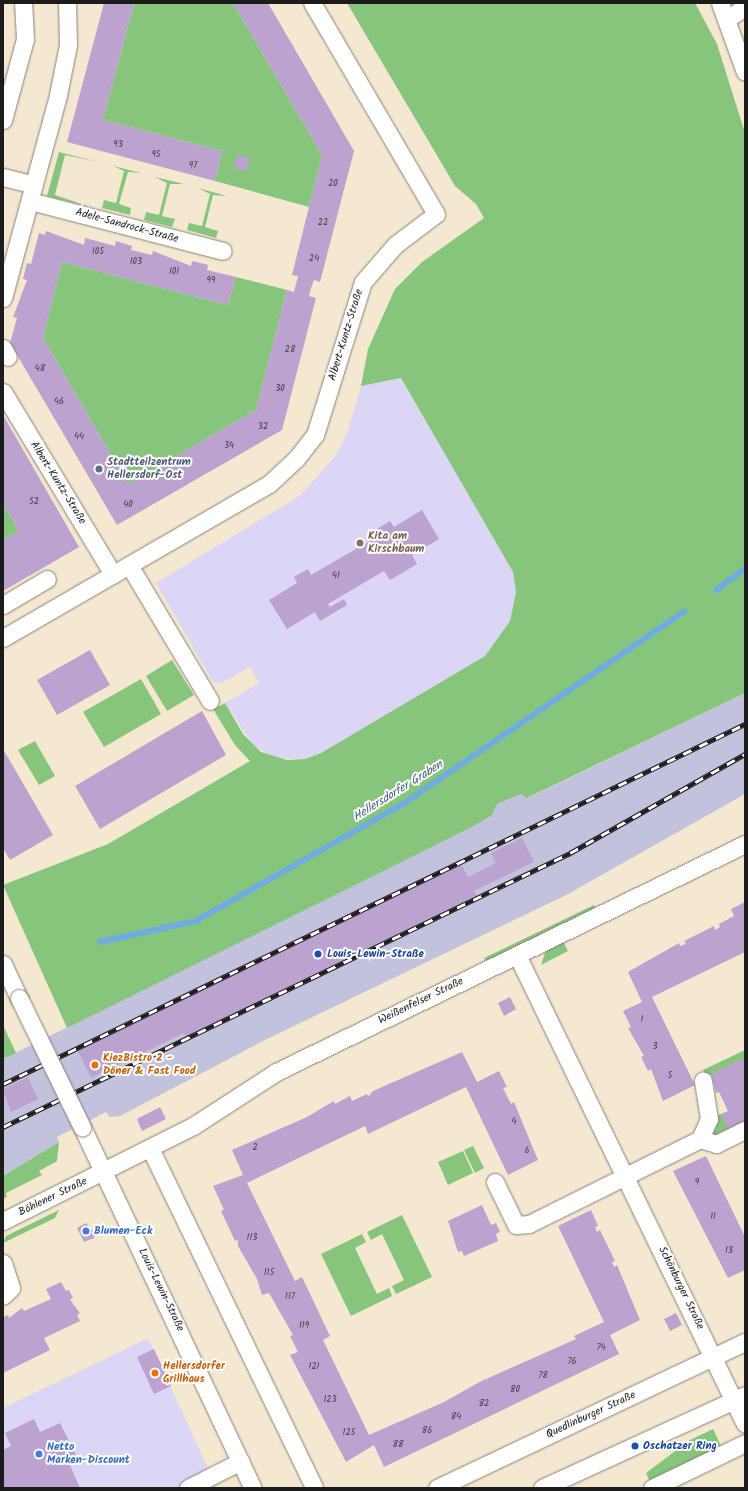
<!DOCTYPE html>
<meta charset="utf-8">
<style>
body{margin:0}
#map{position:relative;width:748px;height:1491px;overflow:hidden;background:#f5e8d1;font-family:Kalam,sans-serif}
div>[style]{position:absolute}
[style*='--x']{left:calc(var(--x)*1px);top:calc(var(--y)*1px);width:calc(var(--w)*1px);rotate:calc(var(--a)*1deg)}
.built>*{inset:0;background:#dcd6f6}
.industrial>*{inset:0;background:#c2c2dc}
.green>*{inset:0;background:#87c57c}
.stream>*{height:5.5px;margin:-2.75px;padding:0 2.75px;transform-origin:2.75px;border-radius:2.75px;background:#6fade1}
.building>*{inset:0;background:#bba2cf}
.roads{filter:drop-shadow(0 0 1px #888276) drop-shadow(0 0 1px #888276)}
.minor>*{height:17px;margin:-8.5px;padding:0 8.5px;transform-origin:8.5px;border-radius:8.5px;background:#fff}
.rail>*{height:4.5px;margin-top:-2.25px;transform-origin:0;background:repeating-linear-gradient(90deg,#fff 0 9px,#1c1c1c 0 18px);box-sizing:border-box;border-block:1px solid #1c1c1c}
.bridges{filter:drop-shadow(0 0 1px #888276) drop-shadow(0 0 1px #888276)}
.minor-bridge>*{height:17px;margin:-8.5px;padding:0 8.5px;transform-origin:8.5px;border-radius:8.5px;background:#fff}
.dots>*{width:11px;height:11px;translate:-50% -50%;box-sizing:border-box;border:2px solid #fff;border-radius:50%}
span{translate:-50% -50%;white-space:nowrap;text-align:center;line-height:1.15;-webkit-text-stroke:4px #fff;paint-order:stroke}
.number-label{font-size:9px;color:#443e49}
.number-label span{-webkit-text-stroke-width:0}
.street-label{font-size:11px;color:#1c1c1c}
.service-label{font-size:11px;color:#4e5e75;font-weight:700}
.left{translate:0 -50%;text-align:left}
.education-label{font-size:11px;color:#785e54;font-weight:700}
.transit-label{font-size:11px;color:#164399;font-weight:700}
.food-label{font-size:11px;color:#c56008;font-weight:700}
.shop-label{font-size:11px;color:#366cbe;font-weight:700}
.water-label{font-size:12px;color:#415d75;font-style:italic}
.frame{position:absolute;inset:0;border:4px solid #1c1c1c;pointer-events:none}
</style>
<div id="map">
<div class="built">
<i style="clip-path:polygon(401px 378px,513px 572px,516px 592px,510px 621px,485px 656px,321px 753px,305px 759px,274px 758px,253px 745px,225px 703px,259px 683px,250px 667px,222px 683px,213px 682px,156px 583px,301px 495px,335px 456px,347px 434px,361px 386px)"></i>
<i style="clip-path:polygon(148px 1338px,217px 1488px,3px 1488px,3px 1408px)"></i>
</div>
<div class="industrial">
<i style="clip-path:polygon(745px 693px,745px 794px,568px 894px,267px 1039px,120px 1116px,110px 1117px,106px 1112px,57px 1137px,59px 1142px,3px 1176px,3px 1059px,470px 828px,497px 804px,521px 794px,528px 798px)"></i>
</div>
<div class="green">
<i style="clip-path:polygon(134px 3px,233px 3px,322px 155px,309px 207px,215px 181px,222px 151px,103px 120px)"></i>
<i style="clip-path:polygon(347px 3px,695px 3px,717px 44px,745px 133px,745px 693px,527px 798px,521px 794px,497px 804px,492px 815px,470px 828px,67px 1028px,3px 885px,108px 844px,250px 761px,235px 745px,213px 709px,225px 703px,243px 734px,261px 752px,287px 760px,305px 759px,321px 753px,485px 656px,510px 621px,516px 592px,513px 572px,401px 378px,361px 386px,368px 349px,395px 289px,422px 262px,484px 218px,476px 204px,455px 186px)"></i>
<i style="clip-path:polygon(59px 152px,98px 162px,65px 155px,55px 195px,87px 206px,47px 196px)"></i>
<i style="clip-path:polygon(113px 166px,141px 173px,128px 172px,119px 204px,131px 208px,130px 215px,102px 208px,104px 200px,116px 203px,124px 171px)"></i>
<i style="clip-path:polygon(155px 177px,184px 184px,170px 184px,162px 216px,175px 219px,172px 227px,144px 220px,146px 212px,159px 215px,167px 183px)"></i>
<i style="clip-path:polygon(198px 188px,227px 196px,213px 195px,205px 227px,218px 231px,216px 238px,187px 230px,189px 223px,202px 226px,210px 194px)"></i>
<i style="clip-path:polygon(62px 262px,228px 305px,236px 277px,287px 290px,256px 410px,128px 484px,43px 338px)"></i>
<i style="clip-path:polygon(3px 503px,19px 531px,3px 540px)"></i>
<i style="clip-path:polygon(172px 660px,194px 695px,167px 711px,146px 676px)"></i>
<i style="clip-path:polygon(141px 679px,161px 714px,104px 747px,83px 712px)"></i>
<i style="clip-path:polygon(35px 741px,55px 776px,39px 785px,18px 750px)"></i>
<i style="clip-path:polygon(594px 905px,595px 908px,486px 961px,484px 958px)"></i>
<i style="clip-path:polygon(563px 941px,568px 951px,541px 965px,546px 950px)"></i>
<i style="clip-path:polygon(3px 1025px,16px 1053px,3px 1059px)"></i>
<i style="clip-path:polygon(745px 1050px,745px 1058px,706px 1077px,703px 1070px)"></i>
<i style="clip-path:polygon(721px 1114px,729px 1129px,745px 1121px,745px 1127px,725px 1137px,713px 1134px,713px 1117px)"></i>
<i style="clip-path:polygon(59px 1142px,57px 1161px,39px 1171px,42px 1175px,6px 1193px,7px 1197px,3px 1199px,3px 1176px)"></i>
<i style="clip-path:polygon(473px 1146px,484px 1168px,475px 1173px,464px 1150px)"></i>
<i style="clip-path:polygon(463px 1151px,473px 1173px,448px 1185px,438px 1162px)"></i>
<i style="clip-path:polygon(59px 1210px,55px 1218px,3px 1243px,6px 1236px)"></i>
<i style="clip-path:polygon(402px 1215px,432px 1277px,396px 1294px,392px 1286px,404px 1280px,382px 1234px,371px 1240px,367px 1232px)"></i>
<i style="clip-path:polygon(362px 1234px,366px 1242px,355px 1248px,377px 1294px,389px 1288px,392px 1296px,351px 1316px,321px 1254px)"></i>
<i style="clip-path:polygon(713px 1429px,721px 1446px,650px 1482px,646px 1473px,690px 1440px)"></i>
</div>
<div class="stream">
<i style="--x:716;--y:590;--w:36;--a:-36"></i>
<i style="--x:100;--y:942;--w:98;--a:-12.3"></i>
<i style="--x:196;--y:921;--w:241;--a:-29.5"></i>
<i style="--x:406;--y:802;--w:337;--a:-34.4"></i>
</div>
<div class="building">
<i style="clip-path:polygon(104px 3px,134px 3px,103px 120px,222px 151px,215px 181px,67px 142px)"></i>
<i style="clip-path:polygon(233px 3px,268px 3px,354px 151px,320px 282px,314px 280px,311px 288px,309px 296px,316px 298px,282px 430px,117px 525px,10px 343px,17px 318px,13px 317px,27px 280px,23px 279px,27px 263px,31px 264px,39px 233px,45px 235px,46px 231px,84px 245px,85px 238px,115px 246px,116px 241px,132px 246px,131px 250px,152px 255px,153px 251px,191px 266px,192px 261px,208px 265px,207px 270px,236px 277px,228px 305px,62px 262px,43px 338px,128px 484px,256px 410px,287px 290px,294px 292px,298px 276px,292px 275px,322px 155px)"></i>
<i style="clip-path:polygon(237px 155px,250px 158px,247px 171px,234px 168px)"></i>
<i style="clip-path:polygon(3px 415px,79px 547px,3px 591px,3px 540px,19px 531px,3px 503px)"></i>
<i style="clip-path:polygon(422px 510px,439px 539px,412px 555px,417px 564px,390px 580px,384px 571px,328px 604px,330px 607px,344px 599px,347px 605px,320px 621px,315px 612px,287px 629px,269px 600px,297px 583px,294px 577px,308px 569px,311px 575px,380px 535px,377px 529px,390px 521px,394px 527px)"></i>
<i style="clip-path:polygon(90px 650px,110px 685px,57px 715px,37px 680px)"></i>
<i style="clip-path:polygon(202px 711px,226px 755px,100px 829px,75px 786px)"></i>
<i style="clip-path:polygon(3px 749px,53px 835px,10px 860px,3px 848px)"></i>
<i style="clip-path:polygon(522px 838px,534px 862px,474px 891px,477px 895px,186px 1037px,184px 1033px,91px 1078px,78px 1051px,171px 1006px,168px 1001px,459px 860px,468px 877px,496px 863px,491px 853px)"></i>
<i style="clip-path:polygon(745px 902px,745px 952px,652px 997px,695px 1085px,663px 1101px,651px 1069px,648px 1071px,641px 1057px,644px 1056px,628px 1028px,631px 1027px,623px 1011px,642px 1002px,628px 972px,679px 943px,680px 946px,686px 944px,684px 941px,714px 926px,715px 930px,720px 927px,719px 924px,734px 916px,731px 909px)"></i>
<i style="clip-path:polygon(510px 997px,516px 1009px,504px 1016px,498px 1003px)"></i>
<i style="clip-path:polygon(462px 1052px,477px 1082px,499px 1071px,507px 1087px,503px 1088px,511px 1104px,514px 1102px,538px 1160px,508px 1175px,466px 1087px,368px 1134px,365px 1126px,247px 1183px,295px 1281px,302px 1277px,330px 1336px,323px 1340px,369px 1435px,444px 1402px,485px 1379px,488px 1382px,486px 1379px,576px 1339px,574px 1336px,604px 1322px,558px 1226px,591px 1210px,598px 1226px,595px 1227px,597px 1232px,600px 1230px,615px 1261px,612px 1262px,614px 1267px,617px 1265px,640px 1320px,610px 1335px,619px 1354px,384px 1467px,374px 1445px,346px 1462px,290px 1355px,298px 1352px,290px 1336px,293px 1335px,269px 1293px,262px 1295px,257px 1279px,238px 1246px,238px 1240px,235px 1241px,221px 1211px,224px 1210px,213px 1186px,243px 1175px,232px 1150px,307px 1117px,334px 1101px,335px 1104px,350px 1096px,352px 1101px,367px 1094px,368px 1097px,373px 1091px)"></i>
<i style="clip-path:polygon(745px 1058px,745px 1121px,728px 1129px,721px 1114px,728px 1111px,719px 1092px,716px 1093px,711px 1074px)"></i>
<i style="clip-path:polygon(28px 1077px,38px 1099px,11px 1112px,3px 1089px)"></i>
<i style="clip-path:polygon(160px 1107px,166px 1119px,142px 1131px,137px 1119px)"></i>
<i style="clip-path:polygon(706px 1156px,745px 1237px,745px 1270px,728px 1278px,673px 1171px)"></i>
<i style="clip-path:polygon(482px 1205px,491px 1225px,496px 1223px,500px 1232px,496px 1234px,498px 1241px,464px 1256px,462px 1251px,458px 1252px,448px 1221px)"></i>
<i style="clip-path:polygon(86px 1223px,95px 1234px,94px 1238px,84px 1242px,77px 1228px)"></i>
<i style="clip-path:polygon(61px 1282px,66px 1291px,69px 1290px,73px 1298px,70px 1300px,80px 1313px,77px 1315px,80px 1321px,44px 1338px,50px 1350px,3px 1373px,3px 1317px,8px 1315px,9px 1318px,22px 1308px,24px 1311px,51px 1299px,46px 1289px)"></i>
<i style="clip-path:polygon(676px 1313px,682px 1325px,670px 1331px,664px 1319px)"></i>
<i style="clip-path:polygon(154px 1349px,171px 1386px,154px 1394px,137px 1357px)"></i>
<i style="clip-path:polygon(34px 1419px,40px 1432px,60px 1423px,78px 1459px,69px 1463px,80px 1488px,4px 1488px,3px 1450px,11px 1446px,5px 1433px)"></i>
</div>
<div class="roads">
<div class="minor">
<i style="--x:720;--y:3;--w:73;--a:70.1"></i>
<i style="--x:727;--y:19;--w:22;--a:-34"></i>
<i style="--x:3;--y:120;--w:84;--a:-74.8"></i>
<i style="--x:25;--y:39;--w:36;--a:-93"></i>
<i style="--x:3;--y:177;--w:32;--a:14"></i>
<i style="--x:30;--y:201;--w:199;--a:14.5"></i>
<i style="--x:3;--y:298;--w:210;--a:-74.8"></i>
<i style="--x:58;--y:95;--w:51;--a:-78.7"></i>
<i style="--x:68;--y:45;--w:42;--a:-91.4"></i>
<i style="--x:3;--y:348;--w:10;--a:61"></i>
<i style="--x:3;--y:392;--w:213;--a:58.9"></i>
<i style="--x:129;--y:565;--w:158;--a:59.2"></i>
<i style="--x:3;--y:605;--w:51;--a:-30.6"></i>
<i style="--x:3;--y:638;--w:307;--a:-30.1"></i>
<i style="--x:269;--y:484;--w:37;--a:-43"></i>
<i style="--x:296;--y:459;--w:31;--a:-52"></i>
<i style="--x:315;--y:435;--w:160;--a:-72.6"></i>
<i style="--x:363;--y:282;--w:49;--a:-49.1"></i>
<i style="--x:395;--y:245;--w:51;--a:-37.1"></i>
<i style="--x:436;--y:214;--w:245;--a:-120.4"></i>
<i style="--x:517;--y:955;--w:521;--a:64.07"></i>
<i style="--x:3;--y:964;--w:38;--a:65"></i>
<i style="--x:82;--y:1127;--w:399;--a:64.7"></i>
<i style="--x:700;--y:1139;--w:17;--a:17"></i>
<i style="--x:716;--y:1144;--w:32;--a:-26"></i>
<i style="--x:150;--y:1148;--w:377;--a:64.2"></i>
<i style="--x:495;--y:1182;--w:48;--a:64"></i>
<i style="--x:516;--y:1225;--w:13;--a:-4"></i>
<i style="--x:529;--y:1224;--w:191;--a:-26.4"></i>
<i style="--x:700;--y:1139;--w:22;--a:-66"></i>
<i style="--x:709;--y:1119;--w:39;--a:-99"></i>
<i style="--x:3;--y:1221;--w:212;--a:-26.6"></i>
<i style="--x:193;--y:1126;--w:99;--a:-33"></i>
<i style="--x:276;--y:1072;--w:521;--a:-25.93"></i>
<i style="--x:3;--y:1263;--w:26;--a:72"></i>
<i style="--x:11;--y:1288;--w:11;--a:135"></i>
<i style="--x:188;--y:1488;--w:59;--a:-27"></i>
<i style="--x:437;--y:1488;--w:341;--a:-25.4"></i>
<i style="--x:542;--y:1488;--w:223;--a:-24.6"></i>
<i style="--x:652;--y:1488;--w:103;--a:-25.8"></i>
</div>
</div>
<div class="rail">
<i style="--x:3;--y:1084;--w:825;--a:-25.88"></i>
<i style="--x:3;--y:1127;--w:630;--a:-25.79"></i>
<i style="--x:570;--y:853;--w:201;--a:-29.5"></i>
</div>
<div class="bridges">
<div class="minor-bridge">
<i style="--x:19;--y:998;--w:144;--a:64"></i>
</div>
</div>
<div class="dots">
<i style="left:99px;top:469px;background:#5c6f8a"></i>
<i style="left:360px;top:543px;background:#8d6e63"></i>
<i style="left:318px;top:954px;background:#1a4fb4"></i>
<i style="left:95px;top:1065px;background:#e8710a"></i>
<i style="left:86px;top:1231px;background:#3f7fe0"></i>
<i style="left:155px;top:1373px;background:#e8710a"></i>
<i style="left:635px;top:1446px;background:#1a4fb4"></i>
<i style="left:39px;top:1454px;background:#3f7fe0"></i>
</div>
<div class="number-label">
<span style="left:118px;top:145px">93</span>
<span style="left:156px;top:155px">95</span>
<span style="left:193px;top:166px">97</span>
<span style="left:333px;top:184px">20</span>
<span style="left:323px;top:223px">22</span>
<span style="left:98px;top:252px">105</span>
<span style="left:314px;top:259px">24</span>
<span style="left:136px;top:262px">103</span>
<span style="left:174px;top:272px">101</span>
<span style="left:211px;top:281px">99</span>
<span style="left:290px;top:350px">28</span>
<span style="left:40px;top:369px">48</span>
<span style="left:280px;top:389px">30</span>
<span style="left:59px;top:402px">46</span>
<span style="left:263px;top:427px">32</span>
<span style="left:79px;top:437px">44</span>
<span style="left:229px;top:446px">34</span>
<span style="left:34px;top:502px">52</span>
<span style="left:128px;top:505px">40</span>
<span style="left:336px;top:576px">41</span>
<span style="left:642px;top:1020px">1</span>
<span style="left:655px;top:1047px">3</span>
<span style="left:670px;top:1076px">5</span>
<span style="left:514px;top:1122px">4</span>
<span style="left:255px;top:1148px">2</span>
<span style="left:527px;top:1151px">6</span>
<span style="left:697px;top:1183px">9</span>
<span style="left:713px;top:1217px">11</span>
<span style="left:252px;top:1238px">113</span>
<span style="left:729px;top:1251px">13</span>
<span style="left:269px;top:1273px">115</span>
<span style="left:290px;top:1297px">117</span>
<span style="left:304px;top:1326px">119</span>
<span style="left:601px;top:1348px">74</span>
<span style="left:572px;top:1362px">76</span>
<span style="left:314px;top:1367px">121</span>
<span style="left:543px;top:1376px">78</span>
<span style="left:515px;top:1390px">80</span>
<span style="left:330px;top:1400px">123</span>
<span style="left:484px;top:1404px">82</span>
<span style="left:456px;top:1417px">84</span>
<span style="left:427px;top:1431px">86</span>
<span style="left:349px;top:1433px">125</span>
<span style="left:398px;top:1445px">88</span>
</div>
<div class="street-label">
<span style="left:127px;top:226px;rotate:15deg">Adele-Sandrock-Straße</span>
<span style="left:346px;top:335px;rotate:-73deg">Albert-Kuntz-Straße</span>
<span style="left:58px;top:483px;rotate:58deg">Albert-Kuntz-Straße</span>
<span style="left:421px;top:1001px;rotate:-26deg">Weißenfelser Straße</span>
<span style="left:53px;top:1197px;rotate:-26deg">Böhlener Straße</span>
<span style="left:681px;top:1288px;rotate:64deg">Schönburger Straße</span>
<span style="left:161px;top:1290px;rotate:64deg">Louis-Lewin-Straße</span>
<span style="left:591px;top:1415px;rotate:-25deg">Quedlinburger Straße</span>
</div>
<div class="service-label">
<span class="left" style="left:107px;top:469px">Stadtteilzentrum<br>Hellersdorf-Ost</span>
</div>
<div class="education-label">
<span class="left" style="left:368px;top:543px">Kita am<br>Kirschbaum</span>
</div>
<div class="transit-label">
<span class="left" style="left:327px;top:954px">Louis-Lewin-Straße</span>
<span class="left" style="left:643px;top:1446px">Oschatzer Ring</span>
</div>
<div class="food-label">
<span class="left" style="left:103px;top:1065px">KiezBistro 2 -<br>Döner &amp; Fast Food</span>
<span class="left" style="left:163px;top:1373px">Hellersdorfer<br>Grillhaus</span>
</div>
<div class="shop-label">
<span class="left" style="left:94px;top:1231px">Blumen-Eck</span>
<span class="left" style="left:47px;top:1454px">Netto<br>Marken-Discount</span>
</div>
<div class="water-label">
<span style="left:398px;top:791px;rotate:-32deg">Hellersdorfer Graben</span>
</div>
<div class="frame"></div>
</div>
